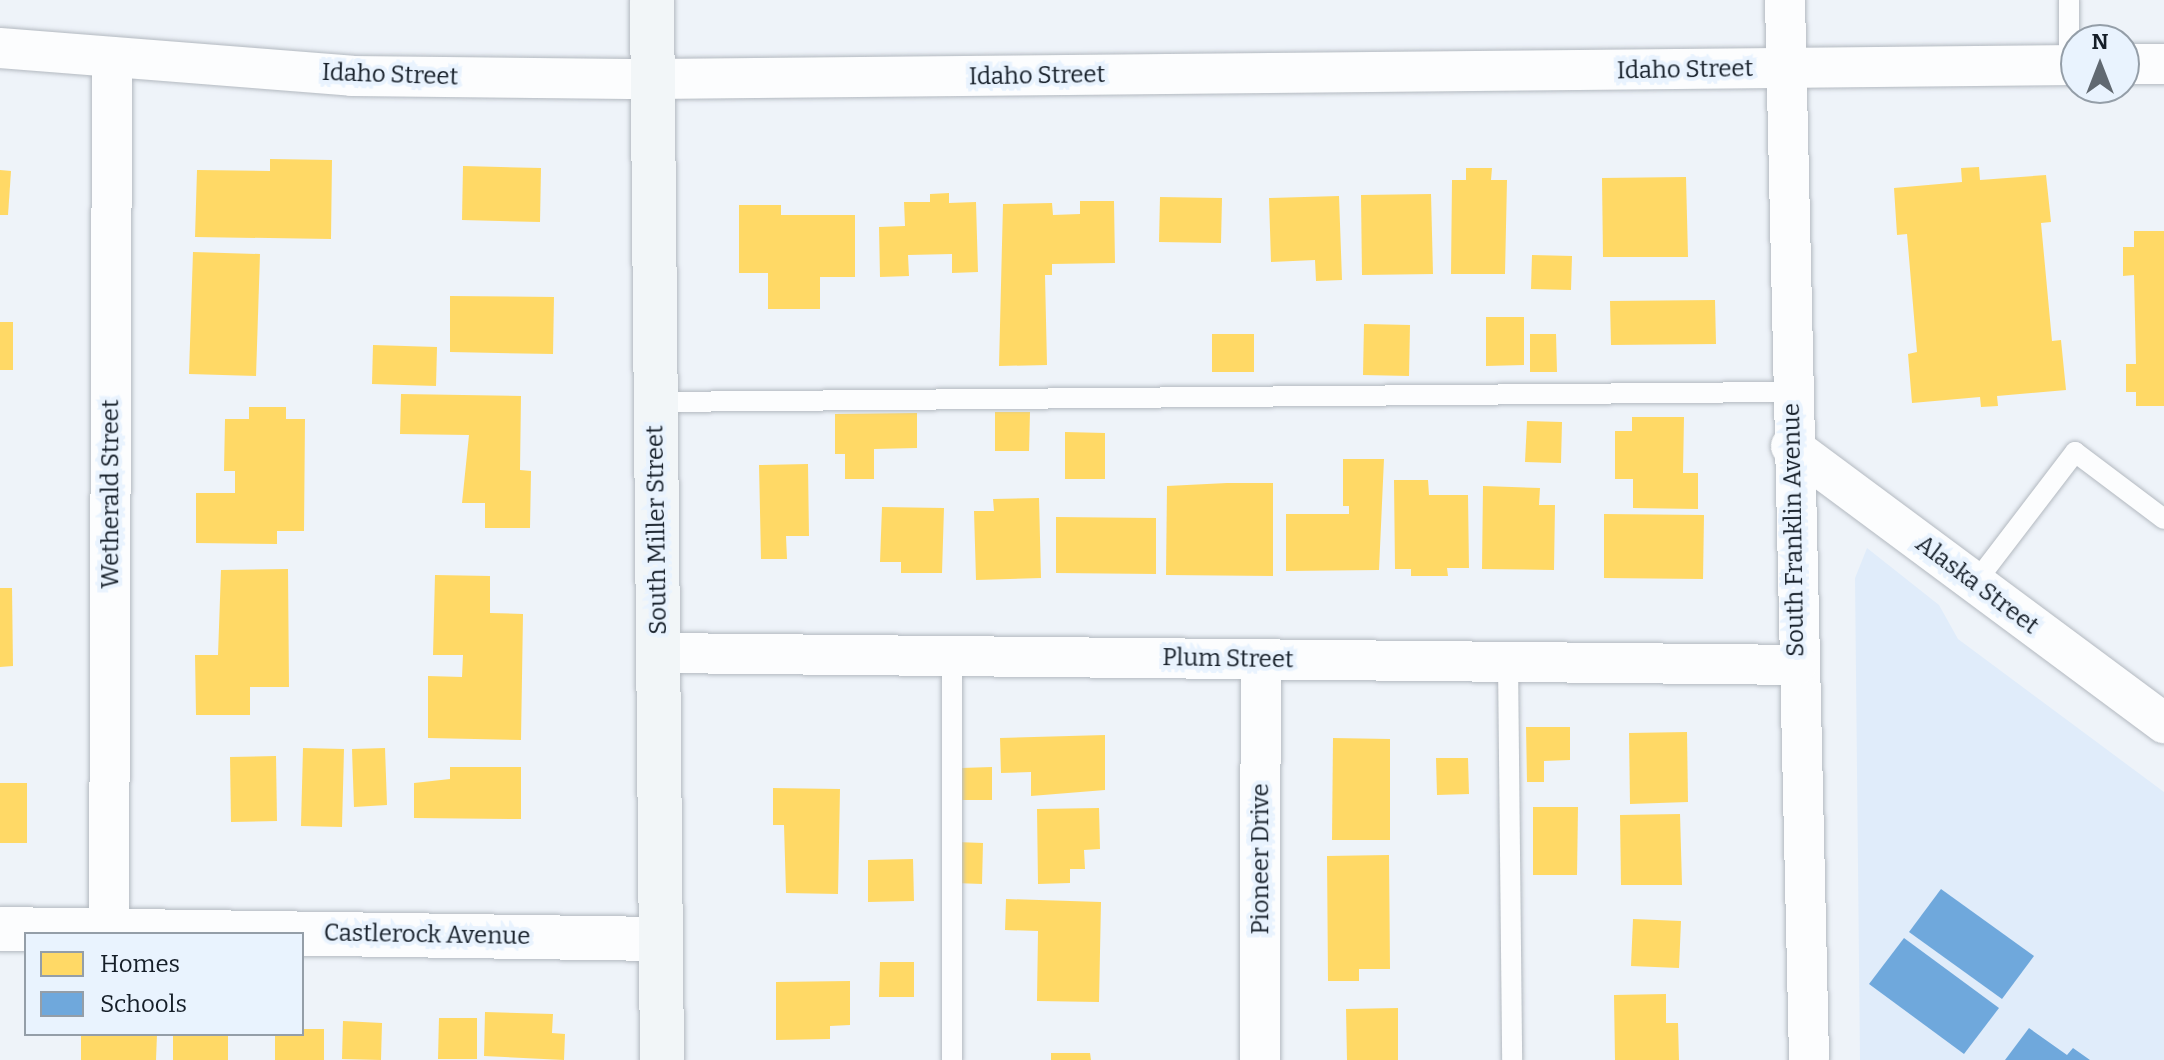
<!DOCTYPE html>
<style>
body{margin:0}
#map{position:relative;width:2164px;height:1060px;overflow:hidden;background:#eef3f9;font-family:Bitter,serif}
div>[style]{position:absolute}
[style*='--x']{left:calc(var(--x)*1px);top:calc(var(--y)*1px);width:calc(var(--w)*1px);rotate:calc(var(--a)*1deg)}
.built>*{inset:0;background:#e0ecfa}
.homes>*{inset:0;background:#ffd966}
.schools>*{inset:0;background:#6fa8dc}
.roads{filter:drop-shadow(0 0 2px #b3b9c0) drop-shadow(0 0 2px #b3b9c0)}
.service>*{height:20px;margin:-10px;padding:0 10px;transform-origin:10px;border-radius:10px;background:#fcfdfe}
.minor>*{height:40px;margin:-20px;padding:0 20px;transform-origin:20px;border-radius:20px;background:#fcfdfe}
.tertiary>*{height:44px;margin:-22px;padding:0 22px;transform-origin:22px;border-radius:22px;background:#fcfdfe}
.secondary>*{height:44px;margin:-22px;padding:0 22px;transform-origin:22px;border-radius:22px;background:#f2f6f8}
span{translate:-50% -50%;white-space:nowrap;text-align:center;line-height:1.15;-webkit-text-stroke:8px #e9f3fe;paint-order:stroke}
.street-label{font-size:24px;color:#151e28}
.legend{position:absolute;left:24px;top:932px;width:280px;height:104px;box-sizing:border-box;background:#e9f3fe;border:2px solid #949ea8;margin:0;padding:10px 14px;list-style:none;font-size:24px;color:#151e28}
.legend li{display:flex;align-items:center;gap:16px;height:40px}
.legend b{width:40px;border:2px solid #949ea8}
.north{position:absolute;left:2060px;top:24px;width:80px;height:80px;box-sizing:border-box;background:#e9f3fe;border:2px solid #949ea8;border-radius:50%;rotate:0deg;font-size:22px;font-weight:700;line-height:32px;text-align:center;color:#151e28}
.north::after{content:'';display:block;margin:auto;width:28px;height:36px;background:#616971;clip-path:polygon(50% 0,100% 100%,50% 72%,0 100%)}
</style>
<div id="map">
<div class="built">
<i style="clip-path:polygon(1867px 548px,1939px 605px,1958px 639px,2164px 792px,2164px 1060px,1860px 1060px,1855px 578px)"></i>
</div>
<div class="homes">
<i style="clip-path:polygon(270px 159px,332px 160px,331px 239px,195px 237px,197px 170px,270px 171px)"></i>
<i style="clip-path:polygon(463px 166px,541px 168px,540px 222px,462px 220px)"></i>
<i style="clip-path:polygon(1979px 167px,1980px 180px,2046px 175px,2051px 222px,2041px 223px,2052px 341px,2061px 340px,2066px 390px,1997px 396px,1998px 406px,1981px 407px,1980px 397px,1912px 403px,1908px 354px,1917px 352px,1907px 234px,1897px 235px,1894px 188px,1962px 182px,1961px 168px)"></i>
<i style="clip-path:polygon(1466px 168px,1492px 168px,1491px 180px,1507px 180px,1505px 274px,1451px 274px,1452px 180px,1466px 180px)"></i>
<i style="clip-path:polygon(0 170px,11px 171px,8px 215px,0 215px)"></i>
<i style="clip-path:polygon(1686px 177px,1688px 257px,1603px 257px,1602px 178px)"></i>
<i style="clip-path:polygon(949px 193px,949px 203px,976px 202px,978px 272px,952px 273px,952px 254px,908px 255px,909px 276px,880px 277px,879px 227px,905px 226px,904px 202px,930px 202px,930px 194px)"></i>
<i style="clip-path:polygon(1431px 194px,1433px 274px,1362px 275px,1361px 195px)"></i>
<i style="clip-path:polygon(1339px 196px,1342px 280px,1316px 281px,1315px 260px,1271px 262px,1269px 198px)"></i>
<i style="clip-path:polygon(1160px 197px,1222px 198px,1221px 243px,1159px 242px)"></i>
<i style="clip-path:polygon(1080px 201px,1114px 201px,1115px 263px,1052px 264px,1052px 275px,1045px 275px,1047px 365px,999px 366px,1003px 204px,1052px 203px,1053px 215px,1080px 214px)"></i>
<i style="clip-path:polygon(739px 205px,781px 205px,781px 215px,855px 215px,855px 277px,820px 277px,820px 309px,768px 309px,768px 273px,739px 273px)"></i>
<i style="clip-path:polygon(2134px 231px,2164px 231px,2164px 406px,2136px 406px,2136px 392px,2126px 392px,2126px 364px,2136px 364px,2134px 275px,2123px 276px,2123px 247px,2134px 247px)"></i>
<i style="clip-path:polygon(193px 252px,260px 254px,256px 376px,189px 374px)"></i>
<i style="clip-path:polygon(1532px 255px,1572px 256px,1571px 290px,1531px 289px)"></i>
<i style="clip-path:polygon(450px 296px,554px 297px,553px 354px,450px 352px)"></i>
<i style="clip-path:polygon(1715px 300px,1716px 344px,1611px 345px,1610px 301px)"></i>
<i style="clip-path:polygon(1486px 317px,1524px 317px,1524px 365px,1486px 366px)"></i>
<i style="clip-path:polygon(0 322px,13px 322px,13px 370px,0 370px)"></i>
<i style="clip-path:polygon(1364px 324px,1410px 325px,1409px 376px,1363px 375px)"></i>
<i style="clip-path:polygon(1212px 334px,1254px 334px,1254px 372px,1212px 372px)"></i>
<i style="clip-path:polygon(1530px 334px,1556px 334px,1557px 372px,1530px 372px)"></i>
<i style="clip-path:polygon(373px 345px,437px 347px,436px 386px,372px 384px)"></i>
<i style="clip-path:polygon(401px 394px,521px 396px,520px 470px,531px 471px,530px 528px,485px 528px,485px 503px,462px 503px,469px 435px,400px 434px)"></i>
<i style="clip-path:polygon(249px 407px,286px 407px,286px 419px,305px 419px,304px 531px,277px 531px,277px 544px,196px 543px,196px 493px,235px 493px,235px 471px,224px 471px,225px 419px,249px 419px)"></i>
<i style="clip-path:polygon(995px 412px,1030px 412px,1029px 451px,995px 451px)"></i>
<i style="clip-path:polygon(917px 413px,917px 448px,874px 449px,874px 479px,845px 479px,845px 454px,835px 454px,835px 414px)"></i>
<i style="clip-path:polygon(1632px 417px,1684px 417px,1683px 473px,1698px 473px,1698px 509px,1633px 508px,1633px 479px,1615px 479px,1615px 431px,1632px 431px)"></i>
<i style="clip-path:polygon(1527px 421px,1562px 422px,1561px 463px,1525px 462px)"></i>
<i style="clip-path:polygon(1065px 432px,1105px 433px,1105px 479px,1065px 479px)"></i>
<i style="clip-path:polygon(1343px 459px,1384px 459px,1379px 570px,1286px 571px,1286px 514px,1349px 514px,1349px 506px,1343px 506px)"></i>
<i style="clip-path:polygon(808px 464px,809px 536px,786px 536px,787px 559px,761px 559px,759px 465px)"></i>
<i style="clip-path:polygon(1394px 480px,1428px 480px,1429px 495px,1468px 495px,1469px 568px,1447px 568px,1448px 576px,1411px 576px,1411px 569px,1395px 569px)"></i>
<i style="clip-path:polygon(1227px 483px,1273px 483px,1273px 576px,1166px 575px,1167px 486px)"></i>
<i style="clip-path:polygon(1483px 486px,1540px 488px,1539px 505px,1555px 505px,1554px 570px,1482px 569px)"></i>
<i style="clip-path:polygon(1039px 498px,1041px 578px,976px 580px,974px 511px,994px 511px,993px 499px)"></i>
<i style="clip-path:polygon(882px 507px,944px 508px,942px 573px,901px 573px,901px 562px,880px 562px)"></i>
<i style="clip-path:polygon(1604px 514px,1704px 515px,1703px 579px,1604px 578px)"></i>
<i style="clip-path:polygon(1056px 517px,1156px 518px,1156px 574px,1056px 573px)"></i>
<i style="clip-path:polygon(288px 569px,289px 687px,250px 687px,250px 715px,196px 715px,195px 655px,218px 655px,221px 570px)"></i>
<i style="clip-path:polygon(435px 575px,490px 576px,490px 613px,523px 614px,521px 740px,428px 738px,428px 676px,462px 677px,463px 655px,433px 655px)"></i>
<i style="clip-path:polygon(0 588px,12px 588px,13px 666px,0 667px)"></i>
<i style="clip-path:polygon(1526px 727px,1570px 727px,1570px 760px,1544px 761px,1544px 782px,1527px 782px)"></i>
<i style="clip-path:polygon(1687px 732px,1688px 802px,1630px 804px,1629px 733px)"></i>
<i style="clip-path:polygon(1105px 735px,1105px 790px,1031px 796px,1031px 772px,1001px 773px,1000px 738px)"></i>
<i style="clip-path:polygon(1333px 738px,1390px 739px,1390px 840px,1332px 840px)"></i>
<i style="clip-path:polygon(303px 748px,344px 749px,342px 827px,301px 826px)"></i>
<i style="clip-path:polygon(385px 748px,387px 805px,354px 807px,352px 749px)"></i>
<i style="clip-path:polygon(276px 756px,277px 821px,231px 822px,230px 757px)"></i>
<i style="clip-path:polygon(1436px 758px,1468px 758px,1469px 794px,1437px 795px)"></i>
<i style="clip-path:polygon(450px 767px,521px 767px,521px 819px,414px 818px,414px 783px,450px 779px)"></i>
<i style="clip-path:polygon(992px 767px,992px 800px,961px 800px,961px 768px)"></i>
<i style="clip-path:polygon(0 783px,27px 783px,27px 843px,0 843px)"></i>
<i style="clip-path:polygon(773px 788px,840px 789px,838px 894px,786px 893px,784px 825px,773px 825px)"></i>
<i style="clip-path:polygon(1533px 807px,1578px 807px,1577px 875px,1533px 875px)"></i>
<i style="clip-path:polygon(1099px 808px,1100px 849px,1084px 850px,1085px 869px,1070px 869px,1070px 883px,1038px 884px,1037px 809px)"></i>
<i style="clip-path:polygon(1680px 814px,1682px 885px,1621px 885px,1620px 815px)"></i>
<i style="clip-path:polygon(956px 842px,983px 843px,982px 884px,955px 883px)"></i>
<i style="clip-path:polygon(1389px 855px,1390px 969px,1359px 969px,1359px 981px,1328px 981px,1327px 856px)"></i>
<i style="clip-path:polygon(913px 859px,914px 901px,868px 902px,868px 860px)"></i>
<i style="clip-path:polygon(1006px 899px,1101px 902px,1099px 1002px,1037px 1001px,1038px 931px,1005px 930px)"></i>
<i style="clip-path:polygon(1633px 919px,1681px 921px,1679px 968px,1631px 966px)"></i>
<i style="clip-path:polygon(880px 962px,914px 962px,914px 997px,879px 997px)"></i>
<i style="clip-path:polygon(850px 981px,850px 1025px,830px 1026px,830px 1039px,776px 1040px,776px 982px)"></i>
<i style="clip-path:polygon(1666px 994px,1666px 1023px,1678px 1023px,1679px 1060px,1615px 1060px,1614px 995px)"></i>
<i style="clip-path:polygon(1398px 1008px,1398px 1060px,1347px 1060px,1346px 1009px)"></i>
<i style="clip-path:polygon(485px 1012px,553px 1014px,552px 1033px,565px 1034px,564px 1060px,484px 1056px)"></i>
<i style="clip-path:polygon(439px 1018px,477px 1018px,477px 1059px,438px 1059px)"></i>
<i style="clip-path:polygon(343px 1021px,382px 1023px,381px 1060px,342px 1059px)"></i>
<i style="clip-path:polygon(302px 1029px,324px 1029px,324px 1060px,275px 1060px,275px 1034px,302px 1034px)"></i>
<i style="clip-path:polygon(81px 1034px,157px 1034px,156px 1060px,81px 1060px)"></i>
<i style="clip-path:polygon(228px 1034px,228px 1060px,173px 1060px,173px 1036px)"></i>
<i style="clip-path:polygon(1051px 1053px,1090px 1053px,1091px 1060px,1051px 1060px)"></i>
</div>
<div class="schools">
<i style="clip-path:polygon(1941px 889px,2034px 956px,2002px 999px,1909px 932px)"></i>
<i style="clip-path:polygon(1904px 938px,1999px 1008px,1964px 1054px,1869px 984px)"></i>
<i style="clip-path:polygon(2029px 1028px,2067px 1055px,2073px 1048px,2090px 1060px,2005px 1060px)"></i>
</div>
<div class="roads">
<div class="service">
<i style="--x:2069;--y:65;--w:65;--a:-90"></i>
<i style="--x:656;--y:402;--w:1134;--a:-0.51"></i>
<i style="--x:1975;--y:583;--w:165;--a:-52.6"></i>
<i style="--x:2075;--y:452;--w:111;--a:37"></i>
<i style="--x:1508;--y:662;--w:398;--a:89.4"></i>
<i style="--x:952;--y:1060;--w:404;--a:-90"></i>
</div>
<div class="minor">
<i style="--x:1785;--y:0;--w:1060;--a:88.7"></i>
<i style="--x:0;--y:48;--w:353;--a:4.5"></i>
<i style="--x:352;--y:76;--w:301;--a:0.6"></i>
<i style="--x:653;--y:79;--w:1423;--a:-0.56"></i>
<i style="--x:2124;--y:64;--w:40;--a:0"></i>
<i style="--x:1791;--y:446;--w:465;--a:36.6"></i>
<i style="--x:659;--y:653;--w:1138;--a:0.6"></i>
<i style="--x:109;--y:931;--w:874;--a:-89.8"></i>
<i style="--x:1260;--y:1060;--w:401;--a:-89.9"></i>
</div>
<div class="tertiary">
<i style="--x:0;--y:929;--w:661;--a:0.87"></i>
</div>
<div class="secondary">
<i style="--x:652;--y:0;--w:1060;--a:89.46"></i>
</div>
</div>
<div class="street-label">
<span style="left:1685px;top:70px;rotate:-1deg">Idaho Street</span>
<span style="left:390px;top:75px;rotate:2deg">Idaho Street</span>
<span style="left:1037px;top:76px;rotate:-1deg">Idaho Street</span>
<span style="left:111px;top:494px;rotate:-90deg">Wetherald Street</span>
<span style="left:657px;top:530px;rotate:-91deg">South Miller Street</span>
<span style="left:1794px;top:530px;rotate:-91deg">South Franklin Avenue</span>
<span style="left:1977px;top:585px;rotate:37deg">Alaska Street</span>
<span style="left:1228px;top:659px;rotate:1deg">Plum Street</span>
<span style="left:1261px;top:859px;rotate:-90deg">Pioneer Drive</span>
<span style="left:427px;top:935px;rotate:1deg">Castlerock Avenue</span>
</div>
<ul class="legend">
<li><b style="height:22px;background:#ffd966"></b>Homes</li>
<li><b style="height:22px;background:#6fa8dc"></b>Schools</li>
</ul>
<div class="north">N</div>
</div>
